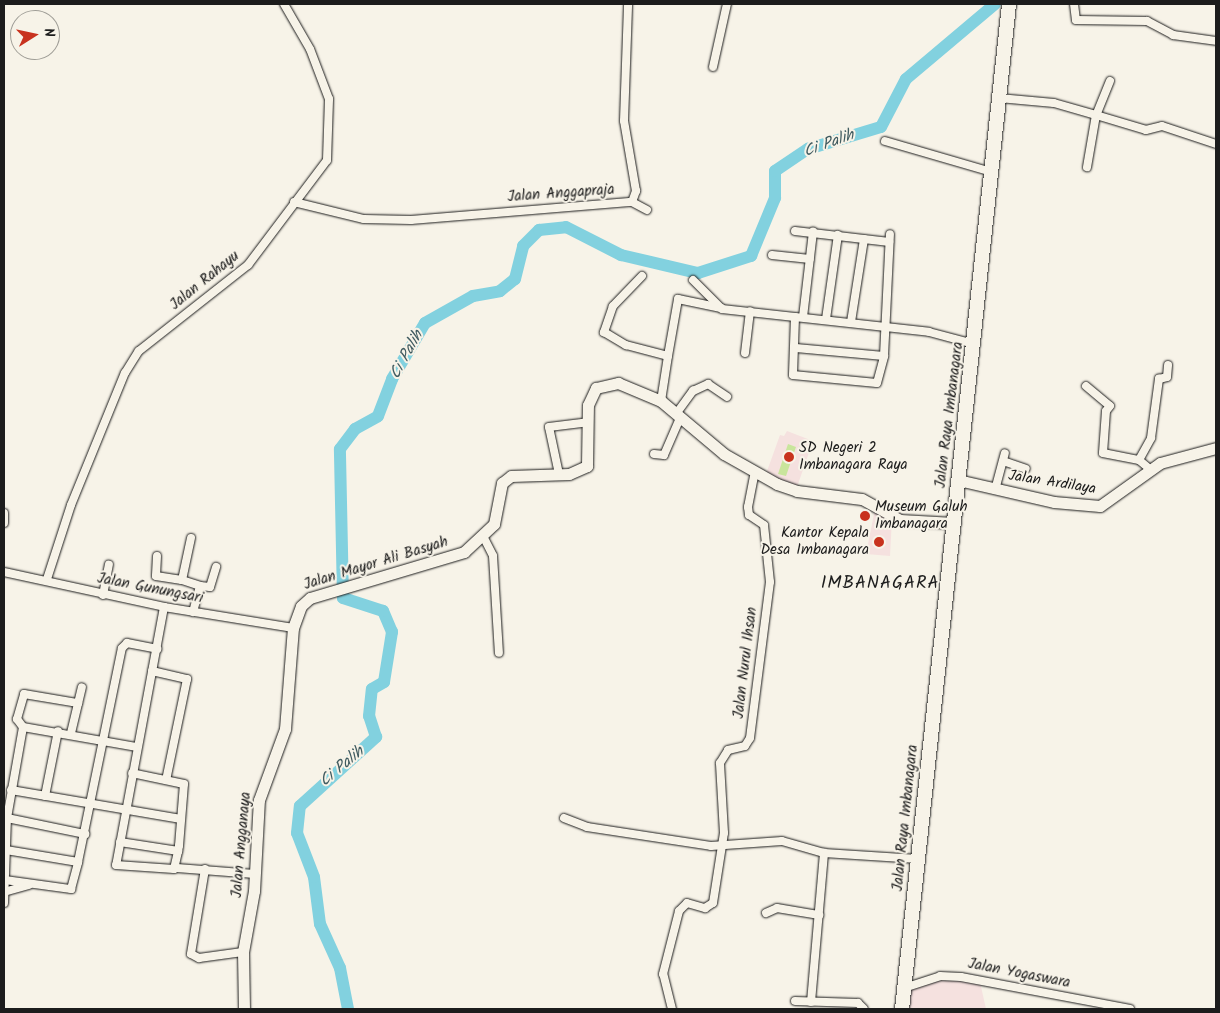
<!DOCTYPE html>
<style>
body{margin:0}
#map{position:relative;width:1220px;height:1013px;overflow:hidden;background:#f7f3e8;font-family:Kalam,sans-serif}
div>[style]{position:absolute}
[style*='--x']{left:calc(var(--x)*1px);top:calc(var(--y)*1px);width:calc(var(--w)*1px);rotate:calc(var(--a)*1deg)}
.built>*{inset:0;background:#f5e1df}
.green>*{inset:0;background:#c9e59c}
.river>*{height:12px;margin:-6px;padding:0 6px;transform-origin:6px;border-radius:6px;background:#82d1df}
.roads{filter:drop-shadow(0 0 1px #1c1c1c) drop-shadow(0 0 1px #1c1c1c)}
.street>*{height:8px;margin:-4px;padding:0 4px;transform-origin:4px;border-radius:4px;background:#f7f3e8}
.secondary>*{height:11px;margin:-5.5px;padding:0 5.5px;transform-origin:5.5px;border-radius:5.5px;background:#f7f3e8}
.highway>*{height:14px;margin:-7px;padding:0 7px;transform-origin:7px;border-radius:7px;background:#f7f3e8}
.dots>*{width:14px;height:14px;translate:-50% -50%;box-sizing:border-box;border:2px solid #f7f3e8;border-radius:50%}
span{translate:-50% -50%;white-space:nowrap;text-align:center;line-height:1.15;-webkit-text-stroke:4px #f7f3e8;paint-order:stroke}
.street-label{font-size:15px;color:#1c1c1c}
.poi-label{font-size:15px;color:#1c1c1c}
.left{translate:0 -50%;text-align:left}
.right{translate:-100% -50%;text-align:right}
.water-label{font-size:16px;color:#405b60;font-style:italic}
.quarter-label{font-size:18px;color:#1c1c1c;letter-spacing:1px}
.frame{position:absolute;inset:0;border:5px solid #1c1c1c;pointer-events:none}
.north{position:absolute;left:10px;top:10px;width:50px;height:50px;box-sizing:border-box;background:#f7f3e8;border:1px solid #9f9d96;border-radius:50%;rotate:80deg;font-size:14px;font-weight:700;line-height:20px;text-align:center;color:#1c1c1c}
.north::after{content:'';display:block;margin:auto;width:18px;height:22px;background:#c8321e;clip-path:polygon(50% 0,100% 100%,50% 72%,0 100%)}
</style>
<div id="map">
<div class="built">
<i style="clip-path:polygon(787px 431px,813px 441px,797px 487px,766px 474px,780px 435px,784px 436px)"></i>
<i style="clip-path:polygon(875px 509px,892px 518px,890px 556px,866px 554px)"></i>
<i style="clip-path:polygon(939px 978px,980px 982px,986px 1009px,909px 1009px,911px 988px)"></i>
</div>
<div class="green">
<i style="clip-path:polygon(788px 444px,796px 447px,786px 476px,778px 474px)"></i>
</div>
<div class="river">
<i style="--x:348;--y:1009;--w:42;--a:-101"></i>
<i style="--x:340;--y:968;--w:48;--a:-114.4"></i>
<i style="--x:320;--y:924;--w:47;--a:-97.3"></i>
<i style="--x:314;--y:877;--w:47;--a:-111.1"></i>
<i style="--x:297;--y:833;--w:27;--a:-84"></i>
<i style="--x:300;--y:806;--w:103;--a:-42.2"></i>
<i style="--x:376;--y:737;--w:22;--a:-108"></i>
<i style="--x:369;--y:716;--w:27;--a:-84"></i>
<i style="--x:372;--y:689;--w:14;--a:-30"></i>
<i style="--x:384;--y:682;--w:51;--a:-80.9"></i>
<i style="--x:392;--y:632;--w:23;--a:-113"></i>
<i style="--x:383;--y:611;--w:42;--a:-162"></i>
<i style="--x:343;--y:598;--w:149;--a:-91.2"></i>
<i style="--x:340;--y:449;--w:25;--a:-53"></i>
<i style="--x:355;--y:429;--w:26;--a:-29"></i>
<i style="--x:378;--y:416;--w:40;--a:-69"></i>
<i style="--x:392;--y:379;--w:65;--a:-59.5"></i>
<i style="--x:425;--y:323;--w:55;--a:-29.4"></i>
<i style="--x:473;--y:296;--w:27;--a:-10"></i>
<i style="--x:500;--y:291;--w:19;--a:-39"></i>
<i style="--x:515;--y:279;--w:34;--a:-76"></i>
<i style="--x:523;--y:246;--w:23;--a:-45"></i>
<i style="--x:539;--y:230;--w:27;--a:-6"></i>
<i style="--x:566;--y:227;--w:62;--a:27"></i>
<i style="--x:621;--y:255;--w:79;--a:13.2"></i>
<i style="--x:698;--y:273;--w:56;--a:-17.8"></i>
<i style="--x:751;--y:256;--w:63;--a:-67.5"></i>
<i style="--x:775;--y:198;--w:27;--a:-90"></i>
<i style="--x:775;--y:171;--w:40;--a:-34"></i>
<i style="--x:808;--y:149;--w:76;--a:-16.8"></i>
<i style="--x:881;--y:127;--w:54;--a:-62.5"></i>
<i style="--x:906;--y:79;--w:116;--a:-40.1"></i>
</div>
<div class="roads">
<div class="street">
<i style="--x:1074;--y:4;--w:16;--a:83"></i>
<i style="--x:1076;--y:20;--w:71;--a:0.8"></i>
<i style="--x:1147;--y:21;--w:30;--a:28"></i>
<i style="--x:1173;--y:35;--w:43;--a:7.9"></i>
<i style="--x:713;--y:67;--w:65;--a:-77.5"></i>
<i style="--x:1110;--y:81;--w:37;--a:112"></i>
<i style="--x:1096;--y:115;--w:52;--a:16.7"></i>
<i style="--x:1146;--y:130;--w:16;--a:-14"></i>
<i style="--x:1162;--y:126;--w:57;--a:18.4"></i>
<i style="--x:999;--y:98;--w:55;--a:5.2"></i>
<i style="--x:1054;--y:103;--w:44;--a:15.9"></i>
<i style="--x:1096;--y:115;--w:53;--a:99.8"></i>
<i style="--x:885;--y:141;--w:111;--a:16.2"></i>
<i style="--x:294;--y:202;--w:72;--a:13.7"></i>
<i style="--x:364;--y:219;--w:47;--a:1.2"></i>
<i style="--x:411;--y:220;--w:222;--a:-4.7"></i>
<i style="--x:632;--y:202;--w:12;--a:-70"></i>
<i style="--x:636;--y:191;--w:71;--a:-99.7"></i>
<i style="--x:624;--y:121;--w:117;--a:-88"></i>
<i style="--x:632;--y:202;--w:17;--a:28"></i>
<i style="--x:795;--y:231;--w:95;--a:6.7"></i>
<i style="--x:772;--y:255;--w:38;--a:6"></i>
<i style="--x:642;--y:276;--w:42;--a:134"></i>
<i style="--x:613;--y:306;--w:28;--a:109"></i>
<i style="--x:604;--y:332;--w:26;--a:31"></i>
<i style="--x:626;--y:345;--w:43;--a:14.7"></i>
<i style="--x:668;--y:356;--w:46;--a:98.8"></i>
<i style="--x:693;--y:280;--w:41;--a:45"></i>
<i style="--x:722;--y:309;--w:208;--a:6.3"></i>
<i style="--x:929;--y:332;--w:47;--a:14.9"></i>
<i style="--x:795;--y:317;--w:58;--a:92"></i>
<i style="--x:793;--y:375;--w:84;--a:5.4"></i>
<i style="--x:877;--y:383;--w:28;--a:-75"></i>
<i style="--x:884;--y:356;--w:122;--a:-87.2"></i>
<i style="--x:803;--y:317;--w:86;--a:-83.3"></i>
<i style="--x:826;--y:319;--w:85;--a:-81.9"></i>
<i style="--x:851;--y:322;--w:84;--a:-81.1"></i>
<i style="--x:796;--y:348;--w:88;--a:5.2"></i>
<i style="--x:745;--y:353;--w:42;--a:-83.2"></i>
<i style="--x:668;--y:356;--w:58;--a:-80"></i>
<i style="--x:678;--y:299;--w:44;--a:11.8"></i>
<i style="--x:1086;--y:386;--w:31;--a:40"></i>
<i style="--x:1110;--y:406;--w:6;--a:129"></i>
<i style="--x:1106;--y:411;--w:42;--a:94.1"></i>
<i style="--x:1103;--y:453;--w:37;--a:11"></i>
<i style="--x:1139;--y:460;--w:16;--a:40"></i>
<i style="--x:676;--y:414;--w:29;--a:-54"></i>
<i style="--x:693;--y:391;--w:17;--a:-25"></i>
<i style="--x:708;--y:384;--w:23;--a:34"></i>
<i style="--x:654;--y:454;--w:10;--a:6"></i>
<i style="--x:664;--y:455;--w:40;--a:-66.6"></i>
<i style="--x:1139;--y:460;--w:25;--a:-61"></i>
<i style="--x:1151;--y:438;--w:60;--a:-82.3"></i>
<i style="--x:1159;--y:379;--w:8;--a:-14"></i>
<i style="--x:1167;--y:377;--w:12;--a:-85"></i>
<i style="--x:1003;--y:461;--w:24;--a:19"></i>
<i style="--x:559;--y:474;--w:48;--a:-102"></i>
<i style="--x:549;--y:427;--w:39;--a:-7"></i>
<i style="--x:995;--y:490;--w:38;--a:-75"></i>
<i style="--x:4;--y:513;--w:10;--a:90"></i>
<i style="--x:483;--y:536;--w:22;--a:63"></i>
<i style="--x:493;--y:556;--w:97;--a:86.5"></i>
<i style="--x:191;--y:538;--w:43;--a:102.1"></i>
<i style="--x:182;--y:580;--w:19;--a:18"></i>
<i style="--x:200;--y:586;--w:27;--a:105"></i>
<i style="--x:157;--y:556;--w:20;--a:93"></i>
<i style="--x:156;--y:576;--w:26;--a:9"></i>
<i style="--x:4;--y:572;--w:164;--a:12.3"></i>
<i style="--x:164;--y:607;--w:131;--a:9.2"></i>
<i style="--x:47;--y:579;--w:78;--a:-72"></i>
<i style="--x:71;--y:505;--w:143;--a:-67.8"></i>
<i style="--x:125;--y:373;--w:26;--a:-58"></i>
<i style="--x:139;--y:351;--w:139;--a:-38.3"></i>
<i style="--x:248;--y:265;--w:131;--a:-53"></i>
<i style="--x:327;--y:160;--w:61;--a:-88.1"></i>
<i style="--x:329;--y:99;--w:53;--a:-110.8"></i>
<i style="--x:310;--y:49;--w:52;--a:-120"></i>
<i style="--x:200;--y:586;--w:10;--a:6"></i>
<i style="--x:210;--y:587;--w:21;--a:-73"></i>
<i style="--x:103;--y:595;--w:31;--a:-79"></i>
<i style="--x:164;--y:607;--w:262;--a:100.5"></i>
<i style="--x:116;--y:865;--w:58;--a:3.9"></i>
<i style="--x:174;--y:869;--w:18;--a:-77"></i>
<i style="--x:152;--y:671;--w:36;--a:13"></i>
<i style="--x:187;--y:679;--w:103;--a:101.7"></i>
<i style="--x:23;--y:727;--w:116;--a:10"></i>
<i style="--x:23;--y:727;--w:10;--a:-127"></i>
<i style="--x:17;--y:719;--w:26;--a:-74"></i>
<i style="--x:24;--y:694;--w:55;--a:9.5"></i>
<i style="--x:71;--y:733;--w:47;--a:-76.6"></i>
<i style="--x:11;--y:790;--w:171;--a:9.7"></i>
<i style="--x:45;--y:796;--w:66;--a:-78.7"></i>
<i style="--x:7;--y:818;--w:80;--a:11.6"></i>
<i style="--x:564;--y:818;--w:25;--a:21"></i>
<i style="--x:587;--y:827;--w:125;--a:8.7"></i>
<i style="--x:711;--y:846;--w:71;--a:-4"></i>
<i style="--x:782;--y:841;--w:44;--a:15.9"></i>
<i style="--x:824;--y:853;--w:94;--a:3.7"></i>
<i style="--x:120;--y:842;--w:59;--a:8.8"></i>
<i style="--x:178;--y:851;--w:5;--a:-79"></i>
<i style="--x:179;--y:846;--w:62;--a:-85.4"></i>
<i style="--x:184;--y:784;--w:53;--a:-168.1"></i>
<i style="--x:78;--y:862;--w:218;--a:-78.4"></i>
<i style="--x:122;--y:648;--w:7;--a:-45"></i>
<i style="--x:127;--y:643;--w:31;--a:11"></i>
<i style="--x:177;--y:868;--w:78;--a:4.4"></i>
<i style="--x:205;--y:869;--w:86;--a:99.4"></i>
<i style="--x:191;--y:954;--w:9;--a:27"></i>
<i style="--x:199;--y:958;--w:44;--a:-7.8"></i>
<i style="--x:5;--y:880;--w:67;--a:7.8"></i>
<i style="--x:71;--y:889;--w:28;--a:-75"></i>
<i style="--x:78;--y:862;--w:73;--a:-170.5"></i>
<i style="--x:4;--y:892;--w:26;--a:-16"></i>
<i style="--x:4;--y:903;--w:85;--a:-88"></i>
<i style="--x:7;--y:818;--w:92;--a:-80"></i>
<i style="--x:766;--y:913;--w:12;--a:-24"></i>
<i style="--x:777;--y:908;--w:43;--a:9.5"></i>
<i style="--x:904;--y:988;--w:38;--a:-18"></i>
<i style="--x:940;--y:976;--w:21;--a:3"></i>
<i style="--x:961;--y:977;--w:172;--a:10.7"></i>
<i style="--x:795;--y:1001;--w:63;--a:1.8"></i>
<i style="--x:858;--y:1003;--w:8;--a:45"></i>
<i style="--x:811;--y:1002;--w:150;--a:-85"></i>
<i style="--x:672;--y:1009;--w:36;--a:-104"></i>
<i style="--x:663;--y:974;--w:65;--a:-75.7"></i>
<i style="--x:679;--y:911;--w:11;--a:-45"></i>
<i style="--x:687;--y:903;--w:19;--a:16"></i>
<i style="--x:705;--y:908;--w:9;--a:-32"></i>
<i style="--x:713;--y:903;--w:71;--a:-81.1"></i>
<i style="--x:724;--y:833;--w:70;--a:-93.3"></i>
<i style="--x:720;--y:763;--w:15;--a:-58"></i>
<i style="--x:728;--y:750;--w:17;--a:-13"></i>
<i style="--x:745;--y:746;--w:9;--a:-58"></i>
<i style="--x:750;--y:738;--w:157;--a:-82.7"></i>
<i style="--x:770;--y:582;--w:57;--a:-96"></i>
<i style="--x:764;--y:525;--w:18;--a:-146"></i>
<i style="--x:749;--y:515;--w:8;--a:-97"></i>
<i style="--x:748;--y:507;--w:36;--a:-79"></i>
</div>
<div class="secondary">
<i style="--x:958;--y:480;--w:98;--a:12.9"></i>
<i style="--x:1054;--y:502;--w:46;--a:5"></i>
<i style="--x:1100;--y:506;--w:74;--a:-35.6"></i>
<i style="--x:1160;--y:463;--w:58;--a:-15"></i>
<i style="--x:244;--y:1009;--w:57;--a:-91"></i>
<i style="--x:243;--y:952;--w:62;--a:-79.8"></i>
<i style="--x:254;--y:891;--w:91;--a:-86.9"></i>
<i style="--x:259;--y:800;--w:76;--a:-69.9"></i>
<i style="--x:285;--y:729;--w:101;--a:-85.5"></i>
<i style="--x:293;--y:628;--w:23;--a:-70"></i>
<i style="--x:301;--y:606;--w:12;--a:-42"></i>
<i style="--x:310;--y:598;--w:161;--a:-16.6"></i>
<i style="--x:464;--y:552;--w:41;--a:-43"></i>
<i style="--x:494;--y:524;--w:42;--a:-79"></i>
<i style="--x:502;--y:483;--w:11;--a:-38"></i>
<i style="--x:511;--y:476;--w:58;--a:-2"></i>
<i style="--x:569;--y:474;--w:20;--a:-24"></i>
<i style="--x:587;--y:466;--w:61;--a:-89.1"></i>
<i style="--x:588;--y:405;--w:19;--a:-65"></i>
<i style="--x:596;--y:388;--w:23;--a:-13"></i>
<i style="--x:618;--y:383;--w:47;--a:22.7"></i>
<i style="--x:661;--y:401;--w:82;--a:40.1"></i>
<i style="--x:724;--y:454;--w:61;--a:29.5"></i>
<i style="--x:777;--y:484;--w:21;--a:19"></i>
<i style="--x:797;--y:491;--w:65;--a:7"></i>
<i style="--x:862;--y:499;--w:43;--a:28.9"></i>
<i style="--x:900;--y:520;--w:54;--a:3.2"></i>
</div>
<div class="highway">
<i style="--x:902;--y:1009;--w:1011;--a:-83.92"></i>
</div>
</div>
<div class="dots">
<i style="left:789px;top:457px;background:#c8321e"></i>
<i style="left:865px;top:516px;background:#c8321e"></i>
<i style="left:879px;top:542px;background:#c8321e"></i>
</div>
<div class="street-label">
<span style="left:561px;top:194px;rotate:-4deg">Jalan Anggapraja</span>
<span style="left:205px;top:281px;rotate:-39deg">Jalan Rahayu</span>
<span style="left:950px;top:415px;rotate:-83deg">Jalan Raya Imbanagara</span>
<span style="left:1052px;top:483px;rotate:9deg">Jalan Ardilaya</span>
<span style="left:376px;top:564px;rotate:-17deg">Jalan Mayor Ali Basyah</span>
<span style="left:150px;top:589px;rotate:11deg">Jalan Gunungsari</span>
<span style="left:746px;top:663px;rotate:-83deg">Jalan Nurul Ihsan</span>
<span style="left:906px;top:818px;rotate:-84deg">Jalan Raya Imbanagara</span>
<span style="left:242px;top:845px;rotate:-85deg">Jalan Angganaya</span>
<span style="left:1019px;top:974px;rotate:11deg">Jalan Yogaswara</span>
</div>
<div class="poi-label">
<span class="left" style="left:799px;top:457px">SD Negeri 2<br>Imbanagara Raya</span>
<span class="left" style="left:875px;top:516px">Museum Galuh<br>Imbanagara</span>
<span class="right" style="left:869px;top:542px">Kantor Kepala<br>Desa Imbanagara</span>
</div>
<div class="water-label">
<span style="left:829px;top:144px;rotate:-20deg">Ci Palih</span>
<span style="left:407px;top:355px;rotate:-61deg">Ci Palih</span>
<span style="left:342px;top:767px;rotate:-40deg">Ci Palih</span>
</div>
<div class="quarter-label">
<span style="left:880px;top:584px">IMBANAGARA</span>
</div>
<div class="frame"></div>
<div class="north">N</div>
</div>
